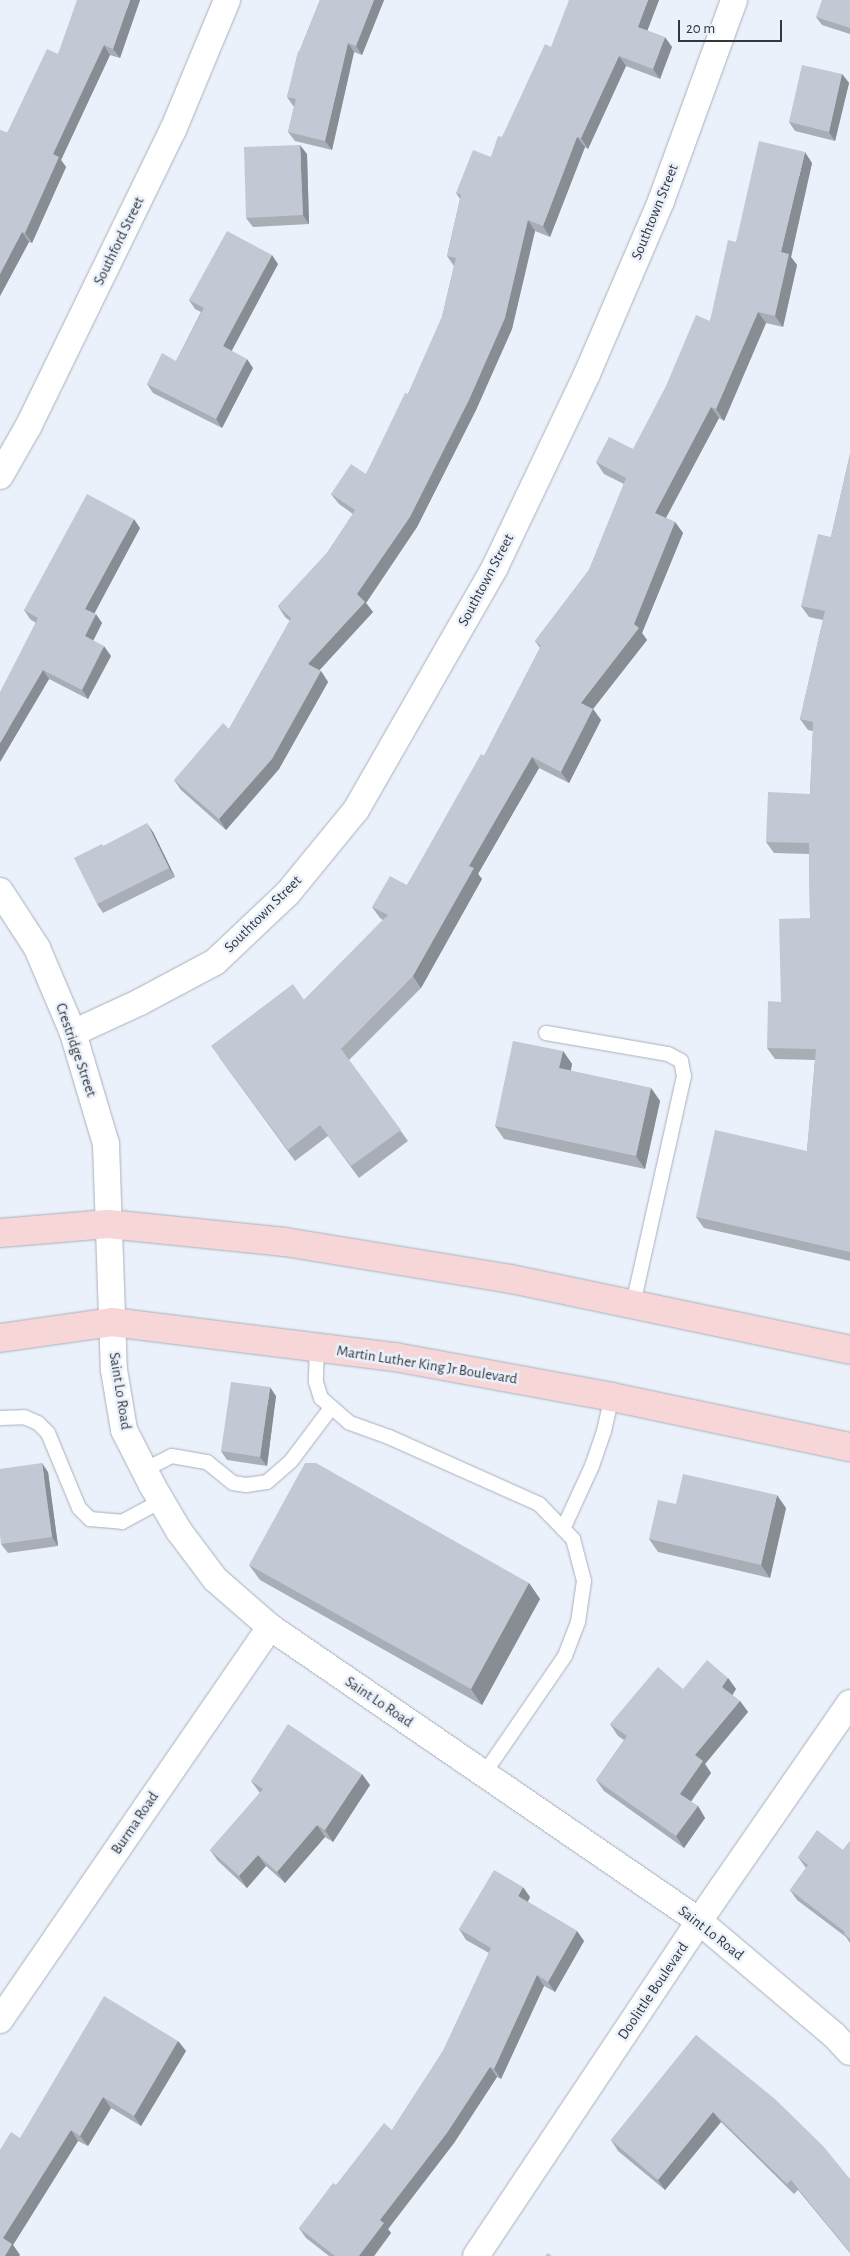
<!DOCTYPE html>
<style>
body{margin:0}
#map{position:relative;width:850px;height:2256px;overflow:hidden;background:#eaf1fb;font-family:"Alegreya Sans",sans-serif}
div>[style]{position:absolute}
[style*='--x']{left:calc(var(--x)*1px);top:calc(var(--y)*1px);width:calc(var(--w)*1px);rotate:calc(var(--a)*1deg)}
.roads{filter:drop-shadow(0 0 1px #aab0bb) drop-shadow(0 0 1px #aab0bb)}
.lane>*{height:14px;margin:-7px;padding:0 7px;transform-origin:7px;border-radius:7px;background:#fff}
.street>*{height:26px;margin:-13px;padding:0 13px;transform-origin:13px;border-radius:13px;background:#fff}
.secondary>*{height:28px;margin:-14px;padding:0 14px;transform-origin:14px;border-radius:14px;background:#f6d6d6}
.wall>*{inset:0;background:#a8adb6}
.shaded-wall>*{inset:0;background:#888d94}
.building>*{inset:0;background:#c3c9d4}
span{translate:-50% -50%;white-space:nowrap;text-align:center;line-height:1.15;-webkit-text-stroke:5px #eaf1fb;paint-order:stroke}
.street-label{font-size:15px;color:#35373b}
.scale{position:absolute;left:678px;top:20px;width:104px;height:22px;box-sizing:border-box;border:2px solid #35373b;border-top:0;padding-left:6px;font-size:15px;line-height:18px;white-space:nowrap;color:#35373b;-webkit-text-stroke:4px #eaf1fb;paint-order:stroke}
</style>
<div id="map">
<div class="roads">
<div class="lane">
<i style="--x:546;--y:1033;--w:124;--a:9.8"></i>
<i style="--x:668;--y:1054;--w:15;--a:28"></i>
<i style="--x:681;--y:1061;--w:15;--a:79"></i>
<i style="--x:684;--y:1076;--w:235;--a:102.6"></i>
<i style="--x:317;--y:1347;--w:35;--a:92"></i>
<i style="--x:316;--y:1382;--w:17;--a:73"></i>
<i style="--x:321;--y:1398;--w:38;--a:41"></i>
<i style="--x:350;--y:1423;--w:41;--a:19.7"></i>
<i style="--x:389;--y:1437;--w:164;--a:24.1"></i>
<i style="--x:539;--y:1504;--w:49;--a:45.8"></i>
<i style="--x:573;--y:1539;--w:43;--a:75.3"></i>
<i style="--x:584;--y:1581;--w:41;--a:98.3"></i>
<i style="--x:578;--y:1622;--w:36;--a:111"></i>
<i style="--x:565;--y:1656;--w:143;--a:124.5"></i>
<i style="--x:0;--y:1418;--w:24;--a:-2"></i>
<i style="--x:24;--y:1417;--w:15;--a:23"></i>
<i style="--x:38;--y:1423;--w:14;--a:45"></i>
<i style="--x:48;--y:1433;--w:81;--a:67.5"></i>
<i style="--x:79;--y:1508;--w:16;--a:45"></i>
<i style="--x:90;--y:1519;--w:32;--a:5"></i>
<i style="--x:122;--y:1522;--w:44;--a:-28.3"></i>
<i style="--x:144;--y:1470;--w:31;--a:-27"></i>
<i style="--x:172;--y:1456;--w:36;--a:10"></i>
<i style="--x:207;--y:1462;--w:33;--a:39"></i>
<i style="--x:233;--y:1483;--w:13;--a:9"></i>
<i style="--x:246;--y:1485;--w:21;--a:-8"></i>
<i style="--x:267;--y:1482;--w:32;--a:-41"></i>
<i style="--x:291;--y:1461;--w:66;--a:-53"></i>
<i style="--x:563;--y:1529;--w:69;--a:-65.3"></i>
<i style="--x:592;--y:1466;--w:37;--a:-71"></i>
<i style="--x:604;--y:1431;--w:35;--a:-77"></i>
</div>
<div class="street">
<i style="--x:0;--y:476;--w:56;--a:-60.3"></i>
<i style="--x:28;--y:427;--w:331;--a:-64"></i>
<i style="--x:173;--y:130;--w:141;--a:-67.4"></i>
<i style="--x:0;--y:891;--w:68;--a:57"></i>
<i style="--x:37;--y:948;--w:92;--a:67"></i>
<i style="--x:73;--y:1033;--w:116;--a:73.4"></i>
<i style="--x:106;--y:1144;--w:226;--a:88"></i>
<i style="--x:114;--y:1370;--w:61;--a:80.5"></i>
<i style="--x:124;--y:1430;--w:62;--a:63"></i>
<i style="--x:152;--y:1485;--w:53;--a:59.6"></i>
<i style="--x:179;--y:1531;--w:60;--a:53.1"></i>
<i style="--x:215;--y:1579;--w:73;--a:41.1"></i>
<i style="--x:270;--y:1627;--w:520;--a:34.42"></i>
<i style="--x:699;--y:1921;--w:177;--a:40.2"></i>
<i style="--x:834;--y:2035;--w:23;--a:47"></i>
<i style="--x:73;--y:1033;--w:74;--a:-24.8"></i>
<i style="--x:140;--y:1002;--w:85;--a:-28.1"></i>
<i style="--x:215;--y:962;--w:100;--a:-43.4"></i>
<i style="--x:288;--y:893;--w:107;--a:-50.7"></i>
<i style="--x:356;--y:810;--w:280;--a:-60.2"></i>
<i style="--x:495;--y:567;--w:214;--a:-64.5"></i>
<i style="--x:587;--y:374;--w:188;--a:-66.8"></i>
<i style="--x:661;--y:201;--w:214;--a:-70"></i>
<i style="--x:0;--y:2020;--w:477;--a:-55.5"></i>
<i style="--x:476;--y:2256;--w:402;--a:-56.3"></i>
<i style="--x:699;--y:1921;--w:265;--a:-55.3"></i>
</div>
<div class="secondary">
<i style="--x:0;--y:1233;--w:108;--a:-4.8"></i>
<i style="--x:108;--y:1224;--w:178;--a:5.8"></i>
<i style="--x:285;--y:1242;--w:229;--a:9.3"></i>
<i style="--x:511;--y:1279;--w:346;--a:11.8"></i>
<i style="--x:0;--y:1338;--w:113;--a:-8.1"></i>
<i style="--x:112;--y:1322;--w:285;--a:7.1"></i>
<i style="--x:395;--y:1357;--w:221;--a:10.4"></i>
<i style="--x:612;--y:1397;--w:243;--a:11.9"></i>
</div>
</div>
<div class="wall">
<i style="clip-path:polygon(140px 0,120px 58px,110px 55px,61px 160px,66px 167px,32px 243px,29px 242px,0 296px,0 130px,7px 133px,58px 54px)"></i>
<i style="clip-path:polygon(320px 0,384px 0,362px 55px,354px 52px,332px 150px,295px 141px,288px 132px,294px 107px,287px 97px,299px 52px)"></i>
<i style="clip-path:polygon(659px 0,647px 30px,672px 47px,660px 79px,626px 66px,588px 149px,585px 147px,550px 237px,535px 231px,512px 329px,476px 410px,417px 527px,366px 603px,373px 612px,319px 670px,321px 671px,328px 682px,279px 769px,226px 830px,181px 790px,174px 780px,229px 729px,290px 621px,285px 617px,278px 606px,327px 553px,353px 514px,339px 504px,331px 494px,366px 474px,408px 394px,442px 317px,454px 266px,447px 256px,460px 199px,456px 193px,491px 157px,502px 137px,551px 47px)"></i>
<i style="clip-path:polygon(850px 0,850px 34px,822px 25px,816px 17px)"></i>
<i style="clip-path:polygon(842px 74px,849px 83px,835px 141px,795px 131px,789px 122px)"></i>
<i style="clip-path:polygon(307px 154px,309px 224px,253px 227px,246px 218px)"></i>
<i style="clip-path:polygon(812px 163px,791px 257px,797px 265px,783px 327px,766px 323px,724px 421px,719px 418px,666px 518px,675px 522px,683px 533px,642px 633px,647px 640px,593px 709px,601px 720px,569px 783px,539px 768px,478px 874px,482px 879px,421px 988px,349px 1060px,408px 1141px,359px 1178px,328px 1136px,295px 1161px,219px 1057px,304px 1000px,383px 920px,380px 918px,372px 907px,407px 885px,484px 756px,540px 648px,535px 641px,589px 570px,624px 484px,604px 474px,596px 462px,633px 449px,710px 321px,736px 242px)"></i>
<i style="clip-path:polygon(278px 264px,231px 351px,253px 368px,222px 428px,153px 393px,147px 384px,176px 361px,201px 312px,195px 309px,189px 300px)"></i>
<i style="clip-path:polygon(850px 454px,850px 1261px,704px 1228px,696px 1217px,807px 1151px,815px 1060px,775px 1059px,767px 1048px,810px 918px,809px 854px,774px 853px,766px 842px,810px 794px,813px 731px,808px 730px,800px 719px,823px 620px,809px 617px,801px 606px,831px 537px)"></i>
<i style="clip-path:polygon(140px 528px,94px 613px,102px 623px,93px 641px,111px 656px,88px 699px,49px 679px,0 762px,36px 623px,30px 619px,24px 610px)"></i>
<i style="clip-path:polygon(153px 832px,175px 877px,103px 913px,97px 904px,103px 846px)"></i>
<i style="clip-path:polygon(563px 1051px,572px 1064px,571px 1071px,651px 1088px,660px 1101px,645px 1169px,504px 1139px,495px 1126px)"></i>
<i style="clip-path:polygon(276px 1396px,267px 1466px,227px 1460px,221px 1451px)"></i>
<i style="clip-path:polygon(48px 1472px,58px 1546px,8px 1553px,1px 1544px)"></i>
<i style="clip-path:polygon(676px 1504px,786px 1508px,770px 1578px,658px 1552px,649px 1539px)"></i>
<i style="clip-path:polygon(249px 1565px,529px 1583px,540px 1599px,482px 1705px,260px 1580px)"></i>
<i style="clip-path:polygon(728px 1678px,736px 1689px,732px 1695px,740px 1701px,748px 1712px,705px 1764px,711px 1773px,691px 1802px,698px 1806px,705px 1818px,684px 1848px,604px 1791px,596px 1780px,624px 1740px,618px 1736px,610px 1724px,683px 1689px)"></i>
<i style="clip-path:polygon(251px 1781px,370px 1785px,333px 1842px,325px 1837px,285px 1883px,266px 1866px,247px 1888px,218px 1861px,210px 1850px,260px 1793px)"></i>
<i style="clip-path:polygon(850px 1841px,850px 1943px,846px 1937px,797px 1900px,790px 1890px,806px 1868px,798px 1857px,843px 1850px)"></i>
<i style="clip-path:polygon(530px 1897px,528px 1902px,577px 1931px,584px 1941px,555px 1992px,544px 1986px,501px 2079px,497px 2077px,454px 2143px,388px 2229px,391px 2233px,374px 2256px,329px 2256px,306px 2238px,299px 2228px,336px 2185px,392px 2130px,443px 2051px,489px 1953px,466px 1940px,459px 1929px)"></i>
<i style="clip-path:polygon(696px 2035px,850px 2179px,850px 2253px,798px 2190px,794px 2194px,721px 2122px,665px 2190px,618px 2151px,611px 2140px)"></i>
<i style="clip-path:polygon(178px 2041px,186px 2051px,141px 2126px,111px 2108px,88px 2146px,78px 2141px,13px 2245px,20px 2255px,0 2256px,20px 2138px)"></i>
</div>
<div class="shaded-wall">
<i style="clip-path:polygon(130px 0,140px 0,120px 58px,113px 49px)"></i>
<i style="clip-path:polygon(374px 0,384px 0,362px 55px,356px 46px)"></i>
<i style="clip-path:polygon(648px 0,659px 0,645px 37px,638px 27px)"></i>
<i style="clip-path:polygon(665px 37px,672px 47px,660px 79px,653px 69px)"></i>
<i style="clip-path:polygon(348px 43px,354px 52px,332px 150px,325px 141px)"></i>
<i style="clip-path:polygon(104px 45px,110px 55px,61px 160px,66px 167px,32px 243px,25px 233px,53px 154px)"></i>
<i style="clip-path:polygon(619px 56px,626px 66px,588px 149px,581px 138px)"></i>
<i style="clip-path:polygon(842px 74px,849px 83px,835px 141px,829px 132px)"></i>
<i style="clip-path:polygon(577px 137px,585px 147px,550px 237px,543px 226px)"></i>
<i style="clip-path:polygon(300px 145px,307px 154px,309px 224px,303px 215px)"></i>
<i style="clip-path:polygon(805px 152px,812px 163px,791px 257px,797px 265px,783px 327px,775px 316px,781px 252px)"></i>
<i style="clip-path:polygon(528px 220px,535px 231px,512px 329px,476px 410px,417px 527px,366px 603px,373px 612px,316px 674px,308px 664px)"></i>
<i style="clip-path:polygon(22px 232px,29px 242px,0 296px,0 274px)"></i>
<i style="clip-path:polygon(272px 255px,278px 264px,229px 356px,223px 346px)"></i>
<i style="clip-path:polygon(758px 312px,766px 323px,724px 421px,716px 409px)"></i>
<i style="clip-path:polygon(247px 359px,253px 368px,222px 428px,216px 419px)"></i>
<i style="clip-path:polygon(711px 407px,719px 418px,662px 525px,655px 513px)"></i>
<i style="clip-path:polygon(134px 519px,140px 528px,92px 618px,85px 609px)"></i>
<i style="clip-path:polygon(675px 522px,683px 533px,642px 633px,647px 640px,593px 709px,601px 720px,569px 783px,561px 772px,581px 703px,634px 624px)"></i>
<i style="clip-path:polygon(96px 614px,102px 623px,91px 645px,85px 636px)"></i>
<i style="clip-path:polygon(104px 646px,111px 656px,88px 699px,82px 690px)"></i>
<i style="clip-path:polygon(43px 670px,49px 679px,0 762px,0 743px)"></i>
<i style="clip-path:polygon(321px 671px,328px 682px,279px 769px,226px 830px,219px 819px)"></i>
<i style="clip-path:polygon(532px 757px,539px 768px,478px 874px,482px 879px,421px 988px,413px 976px,469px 866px)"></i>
<i style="clip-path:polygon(147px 823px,153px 832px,175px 877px,169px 868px)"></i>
<i style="clip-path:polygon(563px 1051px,572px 1064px,568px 1081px,559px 1068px)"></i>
<i style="clip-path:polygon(651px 1088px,660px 1101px,645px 1169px,636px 1156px)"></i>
<i style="clip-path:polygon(270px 1387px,276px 1396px,267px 1466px,260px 1457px)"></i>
<i style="clip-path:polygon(42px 1463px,48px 1472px,58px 1546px,52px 1537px)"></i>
<i style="clip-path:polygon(777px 1495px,786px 1508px,770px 1578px,761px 1565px)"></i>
<i style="clip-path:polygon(529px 1583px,540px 1599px,482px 1705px,471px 1689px)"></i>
<i style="clip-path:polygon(728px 1678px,736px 1689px,730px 1699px,722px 1687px)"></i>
<i style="clip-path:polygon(740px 1701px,748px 1712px,705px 1764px,711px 1773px,688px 1805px,680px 1794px,695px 1755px)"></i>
<i style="clip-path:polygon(362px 1774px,370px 1785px,333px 1842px,325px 1830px)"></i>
<i style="clip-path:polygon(698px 1806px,705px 1818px,684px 1848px,676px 1836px)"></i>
<i style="clip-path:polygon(317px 1825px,325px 1837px,285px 1883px,277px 1872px)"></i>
<i style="clip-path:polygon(258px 1855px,266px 1866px,247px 1888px,239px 1876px)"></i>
<i style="clip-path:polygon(523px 1887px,530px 1897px,525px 1906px,518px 1896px)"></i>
<i style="clip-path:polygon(577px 1931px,584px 1941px,555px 1992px,548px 1982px)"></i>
<i style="clip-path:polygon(537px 1975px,544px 1986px,501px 2079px,494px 2069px)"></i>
<i style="clip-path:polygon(178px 2041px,186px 2051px,141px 2126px,134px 2116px)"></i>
<i style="clip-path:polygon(490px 2067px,497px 2077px,454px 2143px,388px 2229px,391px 2233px,374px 2256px,359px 2256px,380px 2220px)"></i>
<i style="clip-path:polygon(103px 2097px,111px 2108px,88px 2146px,80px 2136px)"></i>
<i style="clip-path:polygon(713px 2112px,721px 2122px,665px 2190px,658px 2180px)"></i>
<i style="clip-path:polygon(71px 2130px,78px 2141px,13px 2245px,20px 2255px,19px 2256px,5px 2256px,3px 2238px)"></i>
</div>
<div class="building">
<i style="clip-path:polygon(77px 0,130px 0,113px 49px,104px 45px,53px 154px,59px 157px,25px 233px,22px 232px,0 274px,0 130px,7px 133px,47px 49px,58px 54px)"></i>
<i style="clip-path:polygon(320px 0,374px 0,356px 46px,348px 43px,325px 141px,288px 132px,296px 99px,287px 97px,298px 51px,299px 52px)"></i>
<i style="clip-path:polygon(569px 0,648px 0,638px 27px,665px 37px,653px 69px,619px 56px,581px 138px,577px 137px,543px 226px,528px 220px,505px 318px,469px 400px,410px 517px,357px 594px,365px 602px,308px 664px,321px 671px,272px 759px,219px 819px,174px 780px,223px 723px,229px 729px,291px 618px,278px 606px,327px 553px,355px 510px,331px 494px,351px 464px,366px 474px,405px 393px,408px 394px,442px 317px,456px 258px,447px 256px,461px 195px,456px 193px,473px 150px,491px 157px,498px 136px,502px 137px,545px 44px,551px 47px)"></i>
<i style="clip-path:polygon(822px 0,850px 0,850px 28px,816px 17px)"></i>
<i style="clip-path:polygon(802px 65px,842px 74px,829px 132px,789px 122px)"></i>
<i style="clip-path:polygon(759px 141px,805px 152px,781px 252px,789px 254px,775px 316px,758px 312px,716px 409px,711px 407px,655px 513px,675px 522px,634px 624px,639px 628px,581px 703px,593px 709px,561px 772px,532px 757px,469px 866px,474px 868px,413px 976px,341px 1049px,401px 1130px,351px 1166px,320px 1125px,288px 1150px,211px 1046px,293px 984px,304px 1000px,388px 915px,372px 907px,390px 876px,407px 885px,481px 754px,484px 756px,541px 646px,535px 641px,589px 570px,626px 478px,596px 462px,609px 437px,633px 449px,666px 386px,696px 315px,710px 321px,728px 240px,736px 242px)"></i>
<i style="clip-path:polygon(300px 145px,303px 215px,246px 218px,244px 147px)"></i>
<i style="clip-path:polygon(227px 231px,272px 255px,223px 346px,247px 359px,216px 419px,147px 384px,162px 353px,176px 361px,204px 308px,189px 300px)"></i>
<i style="clip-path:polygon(850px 454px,850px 1252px,696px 1217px,715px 1130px,807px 1151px,816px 1049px,767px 1048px,768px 1001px,781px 1002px,779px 919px,810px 918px,809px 843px,766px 842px,768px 792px,810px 794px,813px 722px,800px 719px,825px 611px,801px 606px,818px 534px,831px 537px)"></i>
<i style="clip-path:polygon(87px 494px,134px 519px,85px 609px,96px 614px,85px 636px,104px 646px,82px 690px,43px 670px,0 743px,0 692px,38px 618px,24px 610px)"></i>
<i style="clip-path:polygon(147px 823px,169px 868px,97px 904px,74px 858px,102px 844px,103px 846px)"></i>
<i style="clip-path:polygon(513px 1041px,563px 1051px,559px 1068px,651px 1088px,636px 1156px,495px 1126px)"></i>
<i style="clip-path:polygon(231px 1382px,270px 1387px,260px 1457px,221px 1451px)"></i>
<i style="clip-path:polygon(42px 1463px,52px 1537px,1px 1544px,0 1535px,0 1469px)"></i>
<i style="clip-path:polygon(305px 1463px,316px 1463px,529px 1583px,471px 1689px,249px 1565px)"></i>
<i style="clip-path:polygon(683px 1474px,777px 1495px,761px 1565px,649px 1539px,658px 1500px,676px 1504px)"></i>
<i style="clip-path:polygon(707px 1660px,728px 1678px,722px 1687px,740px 1701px,695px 1755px,703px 1761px,680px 1794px,698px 1806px,676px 1836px,596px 1780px,627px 1736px,610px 1724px,658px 1667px,683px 1689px)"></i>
<i style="clip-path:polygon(288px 1724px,362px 1774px,325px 1830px,317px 1825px,277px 1872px,258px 1855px,239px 1876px,210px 1850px,263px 1789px,251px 1781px)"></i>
<i style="clip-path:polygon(817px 1830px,843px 1850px,850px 1841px,850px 1939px,844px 1934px,845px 1932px,790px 1890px,808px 1865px,798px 1857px)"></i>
<i style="clip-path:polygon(494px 1870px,523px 1887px,518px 1896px,577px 1931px,548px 1982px,537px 1975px,494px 2069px,490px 2067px,447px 2133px,380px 2220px,384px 2223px,359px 2256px,335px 2256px,299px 2228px,333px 2183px,336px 2185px,384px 2123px,392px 2130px,443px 2051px,491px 1948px,459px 1929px)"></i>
<i style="clip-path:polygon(104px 1996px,178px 2041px,134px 2116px,103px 2097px,80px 2136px,71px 2130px,3px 2238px,12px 2244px,5px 2256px,0 2256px,0 2150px,11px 2132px,20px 2138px)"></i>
<i style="clip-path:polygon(696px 2035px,775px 2099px,824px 2147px,850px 2179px,850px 2252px,791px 2180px,787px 2184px,713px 2112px,658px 2180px,611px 2140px)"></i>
<i style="clip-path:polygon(548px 2253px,552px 2256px,545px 2256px)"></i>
</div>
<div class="street-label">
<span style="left:655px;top:212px;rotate:-68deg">Southtown Street</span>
<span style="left:119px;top:241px;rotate:-64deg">Southford Street</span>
<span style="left:486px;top:580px;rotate:-62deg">Southtown Street</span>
<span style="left:263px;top:914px;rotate:-45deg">Southtown Street</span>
<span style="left:76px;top:1050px;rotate:71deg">Crestridge Street</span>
<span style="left:427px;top:1365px;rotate:9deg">Martin Luther King Jr Boulevard</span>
<span style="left:120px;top:1391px;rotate:81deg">Saint Lo Road</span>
<span style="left:379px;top:1702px;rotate:34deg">Saint Lo Road</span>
<span style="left:135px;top:1823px;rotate:-56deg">Burma Road</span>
<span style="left:711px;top:1933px;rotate:38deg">Saint Lo Road</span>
<span style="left:653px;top:1991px;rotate:-56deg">Doolittle Boulevard</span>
</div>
<div class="scale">20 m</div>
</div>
